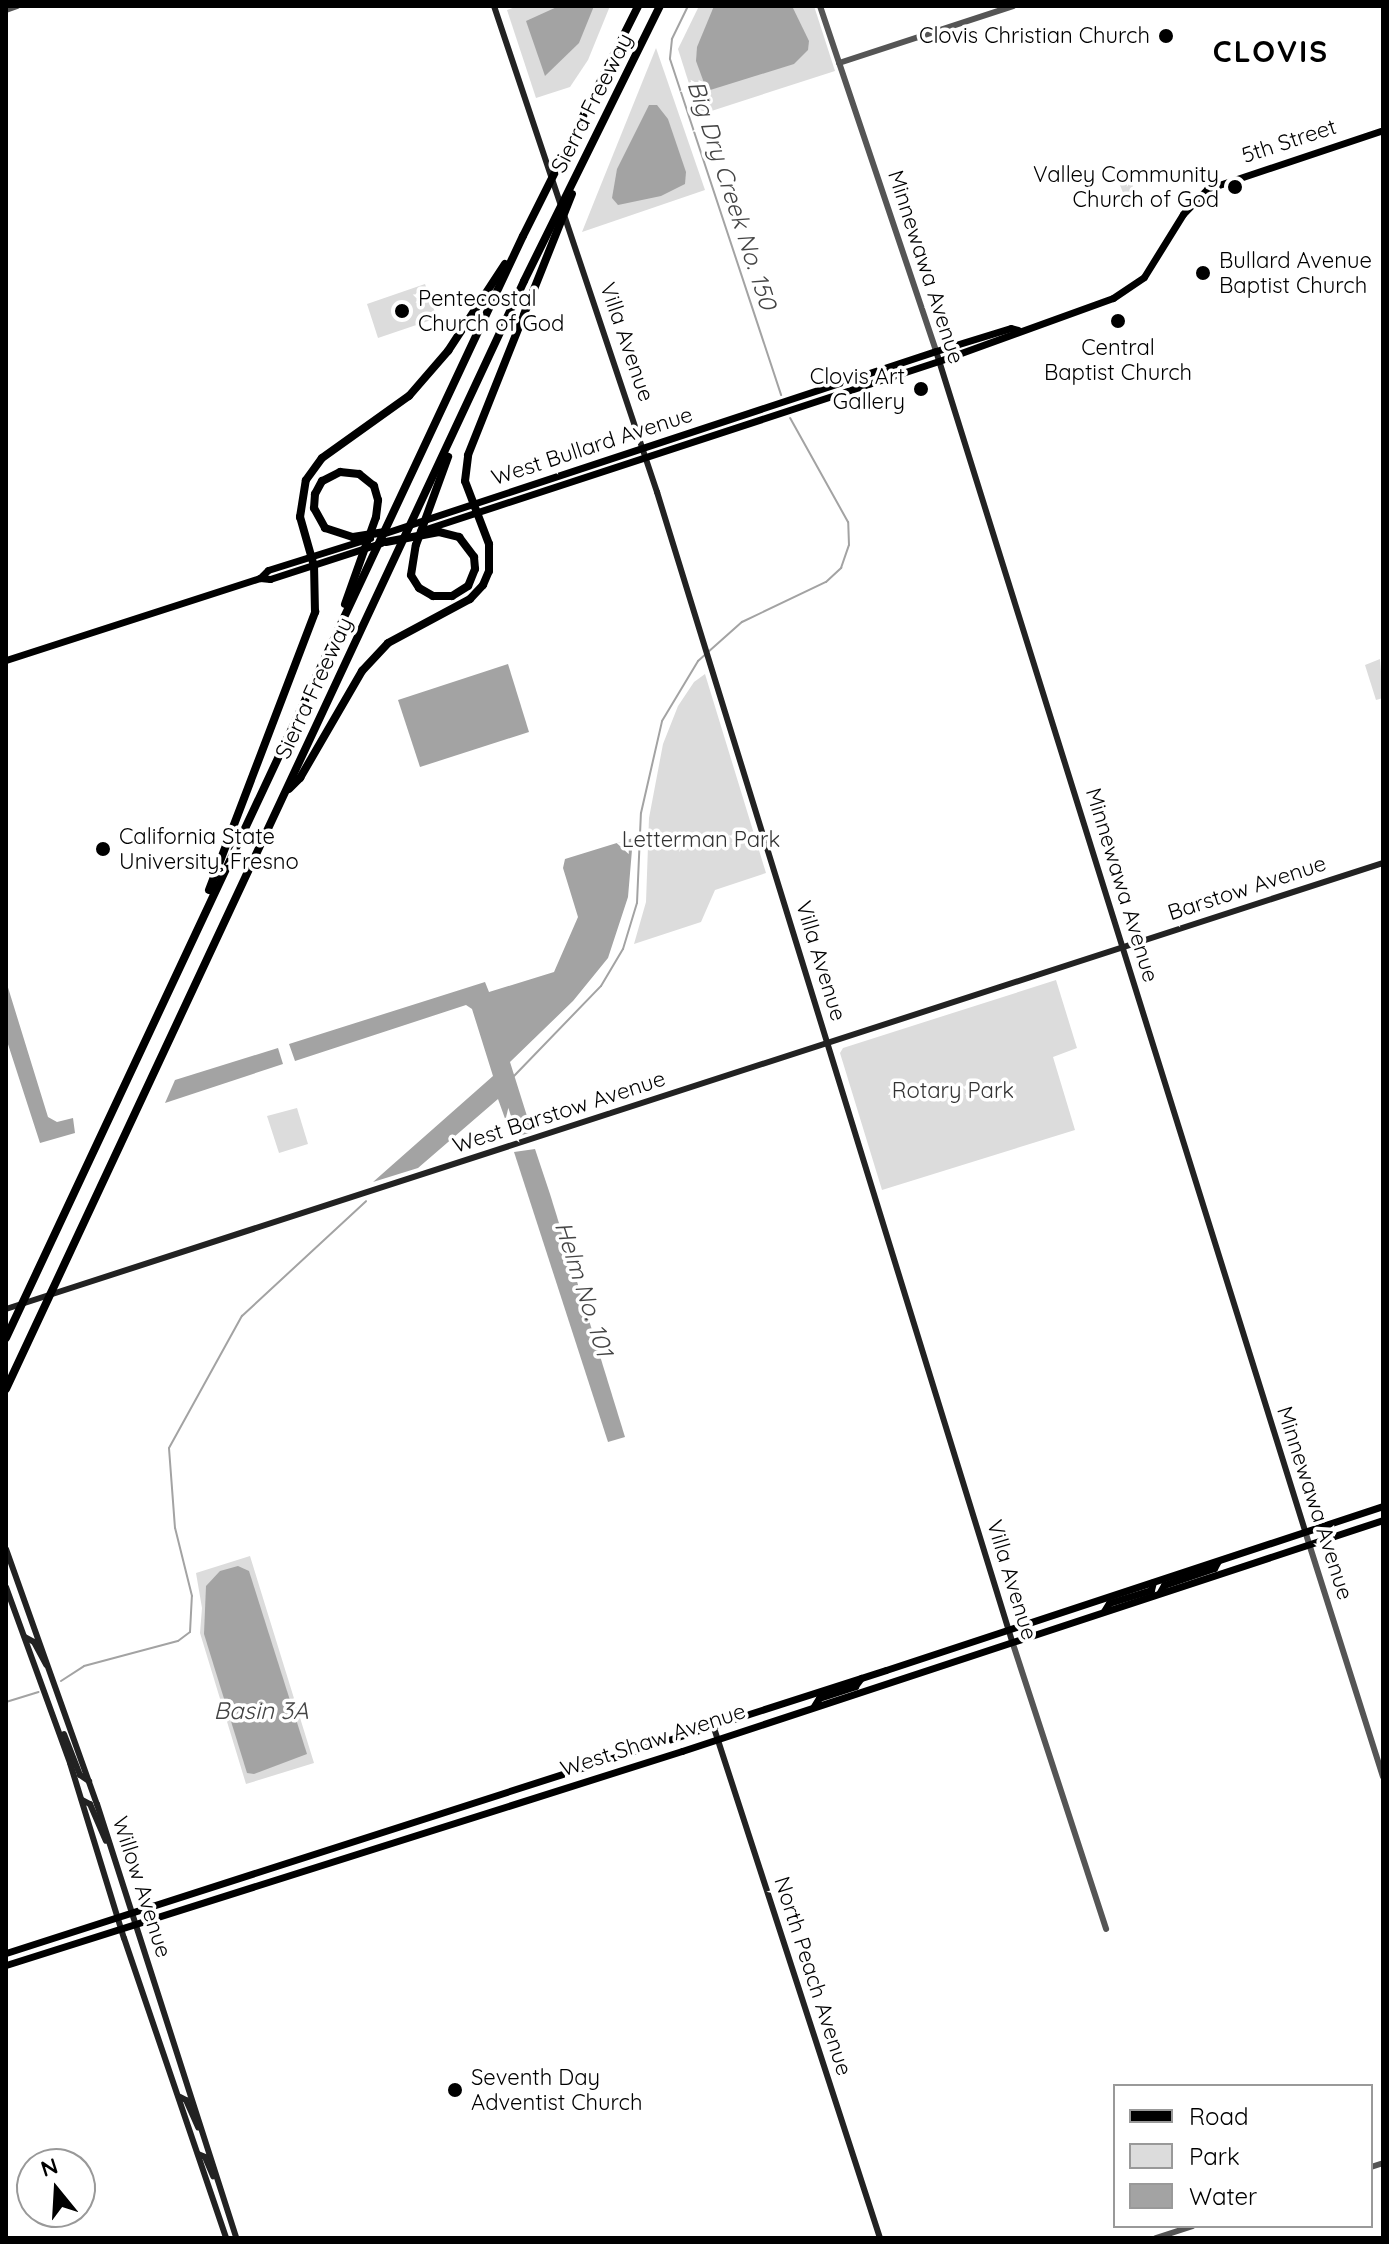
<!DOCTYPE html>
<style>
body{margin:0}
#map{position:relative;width:1389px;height:2244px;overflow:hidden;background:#fff;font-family:Quicksand,sans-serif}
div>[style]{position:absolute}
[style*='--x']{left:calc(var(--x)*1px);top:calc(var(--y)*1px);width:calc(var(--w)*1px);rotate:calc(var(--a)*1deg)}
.green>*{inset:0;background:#dcdcdc}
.water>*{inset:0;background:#a3a3a3}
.stream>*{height:2px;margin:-1px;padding:0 1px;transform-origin:1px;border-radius:1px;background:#a3a3a3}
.tertiary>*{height:6px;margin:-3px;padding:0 3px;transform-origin:3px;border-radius:3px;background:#555}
.secondary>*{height:6px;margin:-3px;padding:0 3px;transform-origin:3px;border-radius:3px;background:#222}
.primary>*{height:7px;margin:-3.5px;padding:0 3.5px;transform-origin:3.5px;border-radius:3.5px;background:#000}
.motorway>*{height:8px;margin:-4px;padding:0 4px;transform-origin:4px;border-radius:4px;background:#000}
.dots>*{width:22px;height:22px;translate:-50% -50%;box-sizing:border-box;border:4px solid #fff;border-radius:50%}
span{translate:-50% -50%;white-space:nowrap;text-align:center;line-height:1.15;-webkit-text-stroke:7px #fff;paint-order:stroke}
.poi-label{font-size:22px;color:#000}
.right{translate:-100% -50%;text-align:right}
.left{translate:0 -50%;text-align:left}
.street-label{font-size:22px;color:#000}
.park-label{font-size:22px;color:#333}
.water-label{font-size:24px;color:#444;font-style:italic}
.district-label{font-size:30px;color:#000;font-weight:700;letter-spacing:2px}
.frame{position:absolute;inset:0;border:8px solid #000;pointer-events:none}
.legend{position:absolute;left:1113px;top:2084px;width:260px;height:144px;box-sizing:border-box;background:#fff;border:2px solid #999;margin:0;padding:10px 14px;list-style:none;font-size:24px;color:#000}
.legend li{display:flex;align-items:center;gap:16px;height:40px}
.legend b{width:40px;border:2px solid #999}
.north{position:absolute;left:16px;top:2148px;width:80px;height:80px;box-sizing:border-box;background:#fff;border:2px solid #999;border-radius:50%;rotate:342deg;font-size:22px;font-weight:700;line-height:32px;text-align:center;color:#000}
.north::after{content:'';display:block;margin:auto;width:28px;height:36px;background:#000;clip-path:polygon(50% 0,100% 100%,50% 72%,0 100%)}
</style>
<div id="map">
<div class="green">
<i style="clip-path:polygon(518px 6px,610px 6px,588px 60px,570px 87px,536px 98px,507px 10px)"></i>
<i style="clip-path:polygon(699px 6px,814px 6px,835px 71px,699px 115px,678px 49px)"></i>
<i style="clip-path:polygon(656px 48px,705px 190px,582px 232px,596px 197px)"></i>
<i style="clip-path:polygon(1128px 171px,1139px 205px,1129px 208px,1116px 175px)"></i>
<i style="clip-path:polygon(425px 284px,437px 318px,378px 338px,367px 304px)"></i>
<i style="clip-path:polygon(1380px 659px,1383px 698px,1376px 700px,1365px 665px)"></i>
<i style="clip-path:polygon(705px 674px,766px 873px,715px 890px,701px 922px,634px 944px,646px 902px,649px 818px,663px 744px,678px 706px,694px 682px)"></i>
<i style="clip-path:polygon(1056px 980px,1077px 1048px,1053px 1057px,1075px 1130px,882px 1190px,840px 1053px,843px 1048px)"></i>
<i style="clip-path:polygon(297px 1108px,308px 1144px,279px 1153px,267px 1116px)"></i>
<i style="clip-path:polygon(250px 1556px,314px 1763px,246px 1784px,200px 1633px,202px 1608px,196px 1573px)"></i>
</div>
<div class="water">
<i style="clip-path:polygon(559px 6px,594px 6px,579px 43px,545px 76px,526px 21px)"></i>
<i style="clip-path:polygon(714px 6px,792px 6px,809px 41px,808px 50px,794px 64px,707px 91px,696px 61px,697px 47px)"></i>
<i style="clip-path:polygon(649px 105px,657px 105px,668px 119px,686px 172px,685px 184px,661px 196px,618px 205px,612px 198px,617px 169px)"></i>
<i style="clip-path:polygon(508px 664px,529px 732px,420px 767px,398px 700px)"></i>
<i style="clip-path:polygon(633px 838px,628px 897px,608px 958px,573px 1001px,510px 1062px,532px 1132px,512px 1138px,498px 1099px,418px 1168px,373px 1182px,493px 1076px,472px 1009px,466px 1005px,295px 1061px,289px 1044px,485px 982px,489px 992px,554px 972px,578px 917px,563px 868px,565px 859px)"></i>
<i style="clip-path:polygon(6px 981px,48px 1117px,57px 1122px,73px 1118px,75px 1133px,40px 1143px,6px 1038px)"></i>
<i style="clip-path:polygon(278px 1048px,283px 1064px,165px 1103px,175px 1080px)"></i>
<i style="clip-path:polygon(535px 1149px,550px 1194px,625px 1437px,608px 1442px,514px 1152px)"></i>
<i style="clip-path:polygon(238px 1566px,249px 1571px,307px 1754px,254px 1774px,247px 1773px,204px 1634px,206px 1586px,220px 1571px)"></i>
</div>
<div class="stream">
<i style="--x:688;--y:6;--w:37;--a:116"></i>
<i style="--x:672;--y:39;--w:20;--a:96"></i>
<i style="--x:670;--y:59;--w:354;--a:71.7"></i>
<i style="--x:514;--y:1076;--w:125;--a:-46"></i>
<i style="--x:601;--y:986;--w:43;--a:-59.3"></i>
<i style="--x:623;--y:949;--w:48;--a:-73.1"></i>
<i style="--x:637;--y:903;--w:90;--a:-87.5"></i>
<i style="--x:641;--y:813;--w:94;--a:-77.1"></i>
<i style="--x:662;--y:721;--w:70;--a:-59"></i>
<i style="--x:698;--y:661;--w:59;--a:-41.6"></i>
<i style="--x:742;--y:622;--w:93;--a:-25.5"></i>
<i style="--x:826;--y:582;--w:21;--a:-43"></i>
<i style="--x:841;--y:568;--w:24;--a:-71"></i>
<i style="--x:849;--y:545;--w:23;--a:-92"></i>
<i style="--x:848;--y:522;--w:119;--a:-119.1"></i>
<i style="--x:61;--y:1681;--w:27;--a:-33"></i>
<i style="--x:84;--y:1666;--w:97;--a:-14.9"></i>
<i style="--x:178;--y:1641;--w:15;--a:-37"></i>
<i style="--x:190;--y:1632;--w:36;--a:-87"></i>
<i style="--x:192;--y:1596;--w:70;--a:-104"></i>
<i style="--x:175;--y:1528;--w:80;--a:-94.3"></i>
<i style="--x:169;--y:1448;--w:151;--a:-61.1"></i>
<i style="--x:242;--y:1316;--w:169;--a:-42.8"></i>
<i style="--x:6;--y:1702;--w:34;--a:-17"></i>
</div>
<div class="tertiary">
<i style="--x:820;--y:6;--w:364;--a:71.4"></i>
<i style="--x:6;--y:10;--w:12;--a:-20"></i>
<i style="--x:839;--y:63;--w:183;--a:-18.1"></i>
<i style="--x:1305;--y:1531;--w:258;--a:72.4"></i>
<i style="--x:1012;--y:1641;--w:303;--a:71.9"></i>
<i style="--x:1371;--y:2167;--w:13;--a:-18"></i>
<i style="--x:1156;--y:2238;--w:38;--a:-18"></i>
</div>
<div class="secondary">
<i style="--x:494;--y:6;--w:513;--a:71.46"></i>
<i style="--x:657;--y:492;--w:1203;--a:72.83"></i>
<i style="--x:936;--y:351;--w:1236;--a:72.63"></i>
<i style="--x:6;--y:1309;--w:1447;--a:-17.95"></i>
<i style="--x:6;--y:1549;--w:271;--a:70.4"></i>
<i style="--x:97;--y:1804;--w:456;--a:72.2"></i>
<i style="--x:6;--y:1587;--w:187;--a:70"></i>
<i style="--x:70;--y:1763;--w:183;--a:72.9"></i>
<i style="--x:124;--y:1938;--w:317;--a:71.2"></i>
<i style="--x:25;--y:1637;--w:10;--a:29"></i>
<i style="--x:34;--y:1642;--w:26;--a:62"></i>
<i style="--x:713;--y:1725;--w:539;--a:71.97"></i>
<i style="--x:64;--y:1734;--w:44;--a:68.7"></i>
<i style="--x:80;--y:1775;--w:11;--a:34"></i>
<i style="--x:82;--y:1800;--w:9;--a:27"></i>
<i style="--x:90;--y:1804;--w:40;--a:66.6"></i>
<i style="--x:180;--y:2097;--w:7;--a:27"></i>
<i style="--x:186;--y:2100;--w:30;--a:66"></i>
<i style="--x:198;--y:2154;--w:8;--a:23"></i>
<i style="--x:205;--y:2157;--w:21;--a:67"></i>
</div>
<div class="primary">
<i style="--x:420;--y:531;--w:546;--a:-18.14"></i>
<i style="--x:939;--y:361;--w:185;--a:-19.9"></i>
<i style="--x:1113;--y:298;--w:37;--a:-34"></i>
<i style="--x:1144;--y:277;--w:74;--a:-58.2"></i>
<i style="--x:1183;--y:214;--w:35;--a:-46"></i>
<i style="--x:1207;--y:189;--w:186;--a:-18.5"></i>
<i style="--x:382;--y:534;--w:583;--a:-18.28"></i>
<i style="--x:936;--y:351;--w:78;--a:-17"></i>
<i style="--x:1011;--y:328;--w:7;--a:16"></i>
<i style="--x:260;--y:578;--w:11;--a:-45"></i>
<i style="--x:268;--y:570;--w:107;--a:-17.4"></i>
<i style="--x:6;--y:660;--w:267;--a:-17.9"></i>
<i style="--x:260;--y:578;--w:10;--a:6"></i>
<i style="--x:270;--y:579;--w:117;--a:-18"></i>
<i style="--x:1160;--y:1592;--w:8;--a:-60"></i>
<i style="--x:1164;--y:1585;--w:53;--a:-18.8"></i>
<i style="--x:1214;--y:1568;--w:8;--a:-60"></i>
<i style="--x:1104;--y:1611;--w:9;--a:-58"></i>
<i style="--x:1109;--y:1603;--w:44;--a:-17.2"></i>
<i style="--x:1151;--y:1590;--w:8;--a:-76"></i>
<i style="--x:814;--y:1706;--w:9;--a:-58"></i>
<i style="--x:819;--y:1698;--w:38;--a:-18"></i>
<i style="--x:855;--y:1686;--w:10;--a:-53"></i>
<i style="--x:6;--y:1953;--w:924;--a:-17.83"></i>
<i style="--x:886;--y:1670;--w:523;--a:-18.26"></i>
<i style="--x:6;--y:1965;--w:709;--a:-17.57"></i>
<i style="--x:682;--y:1751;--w:738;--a:-18.24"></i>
</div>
<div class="motorway">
<i style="--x:386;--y:542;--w:54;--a:-10.7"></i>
<i style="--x:439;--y:532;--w:21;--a:14"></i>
<i style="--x:459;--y:537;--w:25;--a:53"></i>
<i style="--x:474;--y:557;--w:12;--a:85"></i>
<i style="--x:475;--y:569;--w:18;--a:112"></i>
<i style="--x:468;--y:586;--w:19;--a:148"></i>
<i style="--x:452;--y:596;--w:19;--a:180"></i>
<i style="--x:433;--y:596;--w:16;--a:-150"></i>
<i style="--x:419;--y:588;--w:15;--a:-122"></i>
<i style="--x:411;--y:575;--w:30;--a:-81"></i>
<i style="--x:416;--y:545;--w:94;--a:-70"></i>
<i style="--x:345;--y:604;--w:92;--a:-70.4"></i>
<i style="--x:376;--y:517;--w:17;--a:-83"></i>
<i style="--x:378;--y:500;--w:15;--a:-106"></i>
<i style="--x:374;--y:486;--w:19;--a:-141"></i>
<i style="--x:359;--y:474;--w:19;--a:-174"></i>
<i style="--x:340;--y:472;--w:20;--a:153"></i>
<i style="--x:322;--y:481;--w:15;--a:118"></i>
<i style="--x:315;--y:494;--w:14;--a:94"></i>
<i style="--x:314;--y:508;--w:23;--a:61"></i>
<i style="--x:325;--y:528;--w:29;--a:18"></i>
<i style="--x:353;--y:537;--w:32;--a:-9"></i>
<i style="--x:289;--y:789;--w:16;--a:-45"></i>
<i style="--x:300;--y:778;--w:124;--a:-59.9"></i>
<i style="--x:362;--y:671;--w:38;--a:-47"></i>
<i style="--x:388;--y:643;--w:93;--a:-28.2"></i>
<i style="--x:470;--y:599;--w:19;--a:-47"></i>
<i style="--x:483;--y:585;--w:15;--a:-67"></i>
<i style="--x:489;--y:571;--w:27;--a:-90"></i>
<i style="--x:489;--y:544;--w:67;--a:-110.9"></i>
<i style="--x:465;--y:481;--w:26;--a:-83"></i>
<i style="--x:468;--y:455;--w:281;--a:-68.3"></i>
<i style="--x:209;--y:890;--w:298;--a:-69.1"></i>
<i style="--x:315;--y:612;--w:46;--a:-91.2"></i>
<i style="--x:314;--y:566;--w:51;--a:-105.9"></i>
<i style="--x:300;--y:517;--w:37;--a:-81"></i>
<i style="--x:306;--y:480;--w:27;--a:-54"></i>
<i style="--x:322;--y:458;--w:107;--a:-35.5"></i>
<i style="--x:409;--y:396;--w:60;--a:-49.1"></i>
<i style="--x:448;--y:351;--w:104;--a:-56.8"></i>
<i style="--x:6;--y:1338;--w:1217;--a:-64.87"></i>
<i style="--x:523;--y:236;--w:257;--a:-63.4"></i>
<i style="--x:6;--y:1389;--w:1223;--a:-64.94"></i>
<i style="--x:524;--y:281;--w:307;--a:-63.7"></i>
</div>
<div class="dots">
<i style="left:1166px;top:36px;background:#000"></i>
<i style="left:1235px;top:187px;background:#000"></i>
<i style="left:1203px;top:273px;background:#000"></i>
<i style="left:402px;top:311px;background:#000"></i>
<i style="left:1118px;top:321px;background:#000"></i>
<i style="left:921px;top:389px;background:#000"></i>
<i style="left:103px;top:849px;background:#000"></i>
<i style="left:455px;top:2090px;background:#000"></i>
</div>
<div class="poi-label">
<span class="right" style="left:1150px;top:36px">Clovis Christian Church</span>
<span class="right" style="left:1219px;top:187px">Valley Community<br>Church of God</span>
<span class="left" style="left:1219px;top:273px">Bullard Avenue<br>Baptist Church</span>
<span class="left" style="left:418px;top:311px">Pentecostal<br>Church of God</span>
<span style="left:1118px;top:360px">Central<br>Baptist Church</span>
<span class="right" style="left:905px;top:389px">Clovis Art<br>Gallery</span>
<span class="left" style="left:119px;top:849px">California State<br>University, Fresno</span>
<span class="left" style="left:471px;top:2090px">Seventh Day<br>Adventist Church</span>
</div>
<div class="street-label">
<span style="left:592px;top:103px;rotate:-63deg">Sierra Freeway</span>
<span style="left:1289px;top:141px;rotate:-18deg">5th Street</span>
<span style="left:926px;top:267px;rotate:72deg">Minnewawa Avenue</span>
<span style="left:627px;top:342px;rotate:71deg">Villa Avenue</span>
<span style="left:592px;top:446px;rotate:-18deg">West Bullard Avenue</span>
<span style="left:314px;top:688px;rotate:-65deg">Sierra Freeway</span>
<span style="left:1122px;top:885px;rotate:73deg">Minnewawa Avenue</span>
<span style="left:1247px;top:888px;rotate:-18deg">Barstow Avenue</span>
<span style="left:821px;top:961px;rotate:73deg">Villa Avenue</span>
<span style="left:559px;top:1112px;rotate:-18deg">West Barstow Avenue</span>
<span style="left:1315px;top:1503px;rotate:72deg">Minnewawa Avenue</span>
<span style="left:1012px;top:1580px;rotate:73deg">Villa Avenue</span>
<span style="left:653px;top:1740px;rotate:-18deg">West Shaw Avenue</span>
<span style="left:142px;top:1887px;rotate:72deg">Willow Avenue</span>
<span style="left:813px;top:1976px;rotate:72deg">North Peach Avenue</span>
</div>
<div class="park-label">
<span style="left:701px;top:840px">Letterman Park</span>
<span style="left:953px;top:1091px">Rotary Park</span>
</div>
<div class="water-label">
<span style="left:732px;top:195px;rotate:72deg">Big Dry Creek No. 150</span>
<span style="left:584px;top:1289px;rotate:72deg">Helm No. 101</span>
<span style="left:261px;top:1711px">Basin 3A</span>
</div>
<div class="district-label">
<span style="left:1271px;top:51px">CLOVIS</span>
</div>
<div class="frame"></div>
<ul class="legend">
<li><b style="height:10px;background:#000"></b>Road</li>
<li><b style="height:22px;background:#dcdcdc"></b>Park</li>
<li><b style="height:22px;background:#a3a3a3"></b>Water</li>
</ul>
<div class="north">N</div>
</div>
